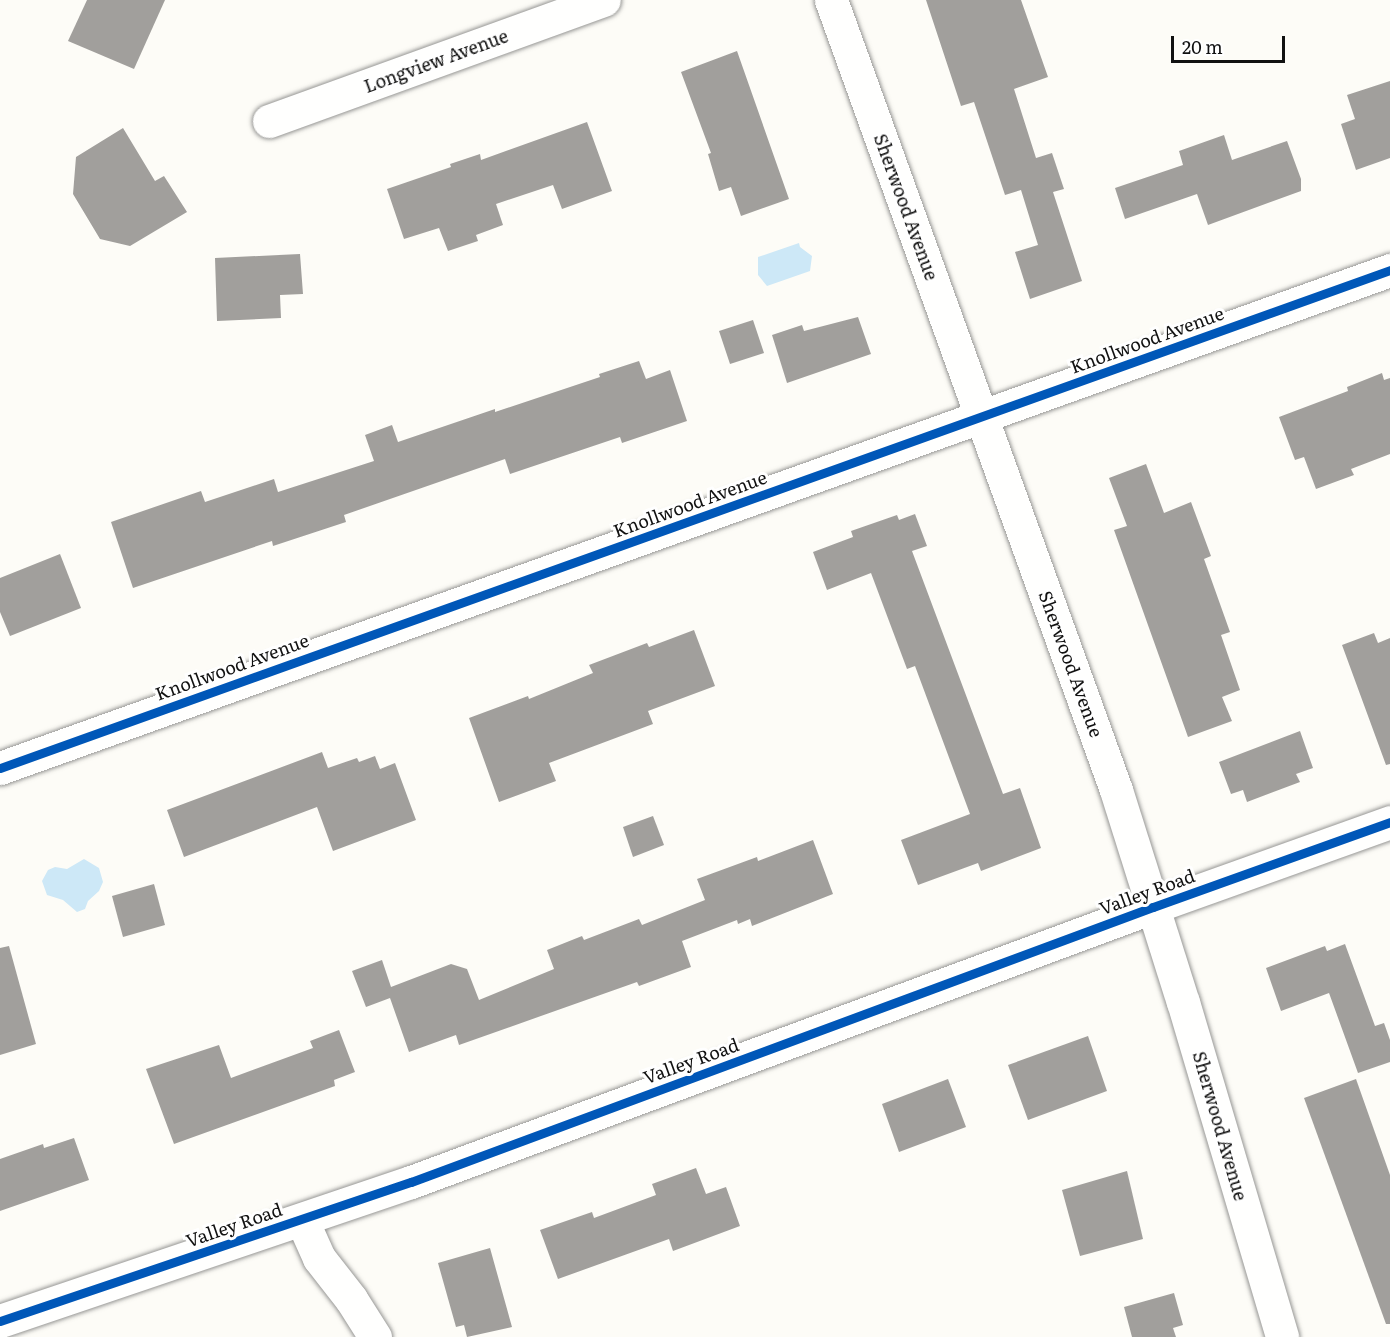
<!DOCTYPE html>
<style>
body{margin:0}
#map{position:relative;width:1390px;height:1337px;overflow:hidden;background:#fdfcf7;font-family:Literata,serif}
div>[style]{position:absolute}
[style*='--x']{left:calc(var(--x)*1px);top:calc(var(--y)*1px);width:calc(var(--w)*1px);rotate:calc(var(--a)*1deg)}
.water>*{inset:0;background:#cde8f7}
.building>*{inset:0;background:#a19f9c}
.roads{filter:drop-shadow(0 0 2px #979795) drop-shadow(0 0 2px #979795)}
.minor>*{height:33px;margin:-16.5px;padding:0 16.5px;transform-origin:16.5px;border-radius:16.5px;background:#fffffe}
.cycleway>*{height:9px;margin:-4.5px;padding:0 4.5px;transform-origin:4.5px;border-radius:4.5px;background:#0057b8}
span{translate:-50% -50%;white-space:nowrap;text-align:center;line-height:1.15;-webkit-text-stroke:6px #fff;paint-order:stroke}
.street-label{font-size:18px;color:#111}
.scale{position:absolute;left:1171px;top:36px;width:114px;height:27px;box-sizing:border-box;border:3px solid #111;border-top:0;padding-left:8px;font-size:18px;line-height:21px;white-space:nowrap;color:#111;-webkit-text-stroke:4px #fff;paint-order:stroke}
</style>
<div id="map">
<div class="water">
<i style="clip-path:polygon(799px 243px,800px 247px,812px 256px,810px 271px,767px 286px,758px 275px,758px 257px)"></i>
<i style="clip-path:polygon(84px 859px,99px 868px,103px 882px,99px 891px,88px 901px,85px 909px,77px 912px,63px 900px,47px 895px,42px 881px,48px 870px,55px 867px,67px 869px)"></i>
</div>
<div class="building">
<i style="clip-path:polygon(87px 0,165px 0,134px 69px,68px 41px)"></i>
<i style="clip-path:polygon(926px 0,1021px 0,1048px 77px,1014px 89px,1036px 158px,1052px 153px,1064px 189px,1053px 192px,1082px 281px,1030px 299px,1015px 252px,1038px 245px,1021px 190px,1005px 195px,974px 102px,961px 106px)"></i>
<i style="clip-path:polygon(737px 51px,789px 199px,741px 216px,731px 187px,719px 191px,708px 154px,711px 153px,681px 72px)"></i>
<i style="clip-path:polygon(1390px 81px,1390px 158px,1356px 170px,1341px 124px,1355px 119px,1347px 95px)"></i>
<i style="clip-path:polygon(587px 122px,612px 191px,562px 209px,553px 185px,496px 204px,503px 225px,476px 235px,478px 241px,448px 251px,439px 228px,404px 239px,387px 189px,451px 167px,450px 164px,480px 154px,481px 160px)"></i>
<i style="clip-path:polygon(123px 128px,155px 181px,164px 176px,187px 212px,130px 246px,100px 239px,73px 194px,76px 157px)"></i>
<i style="clip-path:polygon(1224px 135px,1232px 160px,1287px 141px,1301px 179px,1301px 191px,1208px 225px,1197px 194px,1125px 219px,1115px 188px,1183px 165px,1179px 151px)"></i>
<i style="clip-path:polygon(300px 254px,303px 294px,280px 295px,281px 318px,217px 321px,215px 258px)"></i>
<i style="clip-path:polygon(858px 317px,871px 354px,787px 383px,772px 335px,802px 325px,804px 331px)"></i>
<i style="clip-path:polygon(753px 320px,764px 353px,730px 364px,719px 331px)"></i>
<i style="clip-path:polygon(639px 361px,646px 379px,670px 370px,687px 421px,622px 443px,620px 437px,510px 474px,505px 459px,344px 515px,346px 522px,273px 546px,272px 541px,133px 588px,111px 522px,201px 491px,205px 502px,274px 479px,278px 492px,374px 461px,365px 435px,392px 425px,398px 442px,495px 409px,495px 412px,600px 377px,599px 374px)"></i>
<i style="clip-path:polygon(1382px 373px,1384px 380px,1390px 378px,1390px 454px,1351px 469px,1354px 475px,1316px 489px,1304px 457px,1295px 460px,1279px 417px,1348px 391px,1347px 387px)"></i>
<i style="clip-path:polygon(1146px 464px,1164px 513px,1191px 502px,1211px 556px,1204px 559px,1230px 632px,1221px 635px,1240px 690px,1222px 697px,1232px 721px,1188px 737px,1114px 530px,1127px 526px,1109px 478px)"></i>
<i style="clip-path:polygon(915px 514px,927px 546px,912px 551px,1003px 794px,1020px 788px,1041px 848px,981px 871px,978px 863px,918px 885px,901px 840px,970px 814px,915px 666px,907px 669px,871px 573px,827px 590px,813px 552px,853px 537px,851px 531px,897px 515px,899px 520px)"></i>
<i style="clip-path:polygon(60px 554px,81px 608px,10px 636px,0 612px,0 578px)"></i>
<i style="clip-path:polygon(694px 630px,715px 686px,648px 711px,653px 724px,549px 763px,556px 781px,499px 802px,469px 718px,528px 696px,529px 699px,593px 673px,589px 665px,647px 643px,649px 647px)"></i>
<i style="clip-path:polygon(1374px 633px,1378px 643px,1390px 638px,1390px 764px,1386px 765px,1342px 645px)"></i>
<i style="clip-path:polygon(1300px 731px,1313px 768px,1296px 774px,1300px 782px,1247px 802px,1243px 790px,1231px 794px,1219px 762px)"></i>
<i style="clip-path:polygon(322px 752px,328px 768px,357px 758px,359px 762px,375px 756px,380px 769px,395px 763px,416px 820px,333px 851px,317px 807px,184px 857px,167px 810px)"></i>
<i style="clip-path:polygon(653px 816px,664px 845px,633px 857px,623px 827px)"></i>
<i style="clip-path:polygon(813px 840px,833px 894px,752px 926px,750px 919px,738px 924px,737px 920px,682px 941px,691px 967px,639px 986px,637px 982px,459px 1045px,456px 1035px,409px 1052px,390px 998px,366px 1007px,352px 971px,382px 960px,391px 987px,451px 964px,467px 969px,479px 1000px,554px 969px,547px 950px,582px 936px,584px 940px,639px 919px,642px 925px,705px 900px,697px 879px,757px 857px,758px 861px)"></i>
<i style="clip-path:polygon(154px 884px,165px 925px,123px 937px,112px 896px)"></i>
<i style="clip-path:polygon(1345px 944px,1375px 1026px,1384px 1023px,1390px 1040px,1390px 1062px,1358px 1073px,1329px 993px,1281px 1011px,1266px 968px,1325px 946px,1327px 951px)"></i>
<i style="clip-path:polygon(9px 946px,36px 1044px,0 1055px,0 948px)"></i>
<i style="clip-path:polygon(339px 1030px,355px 1072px,334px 1080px,335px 1086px,174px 1144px,146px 1069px,219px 1045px,231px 1078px,313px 1048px,310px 1041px)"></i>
<i style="clip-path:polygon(1088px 1036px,1107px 1091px,1028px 1120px,1008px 1065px)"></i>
<i style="clip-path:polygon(948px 1079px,966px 1127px,899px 1152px,882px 1104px)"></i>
<i style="clip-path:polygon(1356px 1079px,1390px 1175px,1390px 1324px,1386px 1324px,1304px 1098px)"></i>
<i style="clip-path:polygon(74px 1138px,89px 1180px,0 1211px,0 1159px,43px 1144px,44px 1148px)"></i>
<i style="clip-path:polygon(696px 1168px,706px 1194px,726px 1187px,740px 1226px,673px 1251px,669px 1239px,558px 1279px,540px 1230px,592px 1212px,594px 1218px,656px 1195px,652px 1184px)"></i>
<i style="clip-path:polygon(1127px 1171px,1143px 1239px,1080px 1256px,1062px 1190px)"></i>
<i style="clip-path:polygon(490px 1248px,512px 1327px,467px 1337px,464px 1325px,456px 1327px,438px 1263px)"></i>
<i style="clip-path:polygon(1174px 1293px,1183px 1325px,1173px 1328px,1176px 1337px,1132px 1337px,1124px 1307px)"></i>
</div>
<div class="roads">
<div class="minor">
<i style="--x:831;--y:0;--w:840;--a:70.16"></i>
<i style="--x:1116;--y:790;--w:222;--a:72.5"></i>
<i style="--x:1183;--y:1002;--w:349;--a:73.5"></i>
<i style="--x:269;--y:121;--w:356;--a:-19.9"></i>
<i style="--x:0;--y:768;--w:1477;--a:-19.71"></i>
<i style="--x:302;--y:1220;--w:42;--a:65.9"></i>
<i style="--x:319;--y:1258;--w:52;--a:52"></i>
<i style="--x:351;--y:1299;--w:45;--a:57.7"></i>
<i style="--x:0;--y:1321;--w:434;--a:-18.7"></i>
<i style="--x:411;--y:1182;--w:791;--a:-20.34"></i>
<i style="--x:1153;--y:907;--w:252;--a:-19.7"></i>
</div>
</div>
<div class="cycleway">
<i style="--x:0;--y:768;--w:1477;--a:-19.71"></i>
<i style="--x:0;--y:1321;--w:434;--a:-18.7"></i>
<i style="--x:411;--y:1182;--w:791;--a:-20.34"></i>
<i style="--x:1153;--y:907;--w:252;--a:-19.7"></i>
</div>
<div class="street-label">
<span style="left:436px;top:61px;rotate:-20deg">Longview Avenue</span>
<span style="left:906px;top:207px;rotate:70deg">Sherwood Avenue</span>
<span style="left:1147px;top:340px;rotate:-20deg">Knollwood Avenue</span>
<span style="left:690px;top:504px;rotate:-20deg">Knollwood Avenue</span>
<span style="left:1071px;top:664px;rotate:70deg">Sherwood Avenue</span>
<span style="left:232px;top:667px;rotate:-20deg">Knollwood Avenue</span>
<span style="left:1147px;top:892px;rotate:-20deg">Valley Road</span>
<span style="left:691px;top:1061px;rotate:-20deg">Valley Road</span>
<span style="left:1220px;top:1126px;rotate:74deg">Sherwood Avenue</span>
<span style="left:234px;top:1225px;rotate:-19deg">Valley Road</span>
</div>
<div class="scale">20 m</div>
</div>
